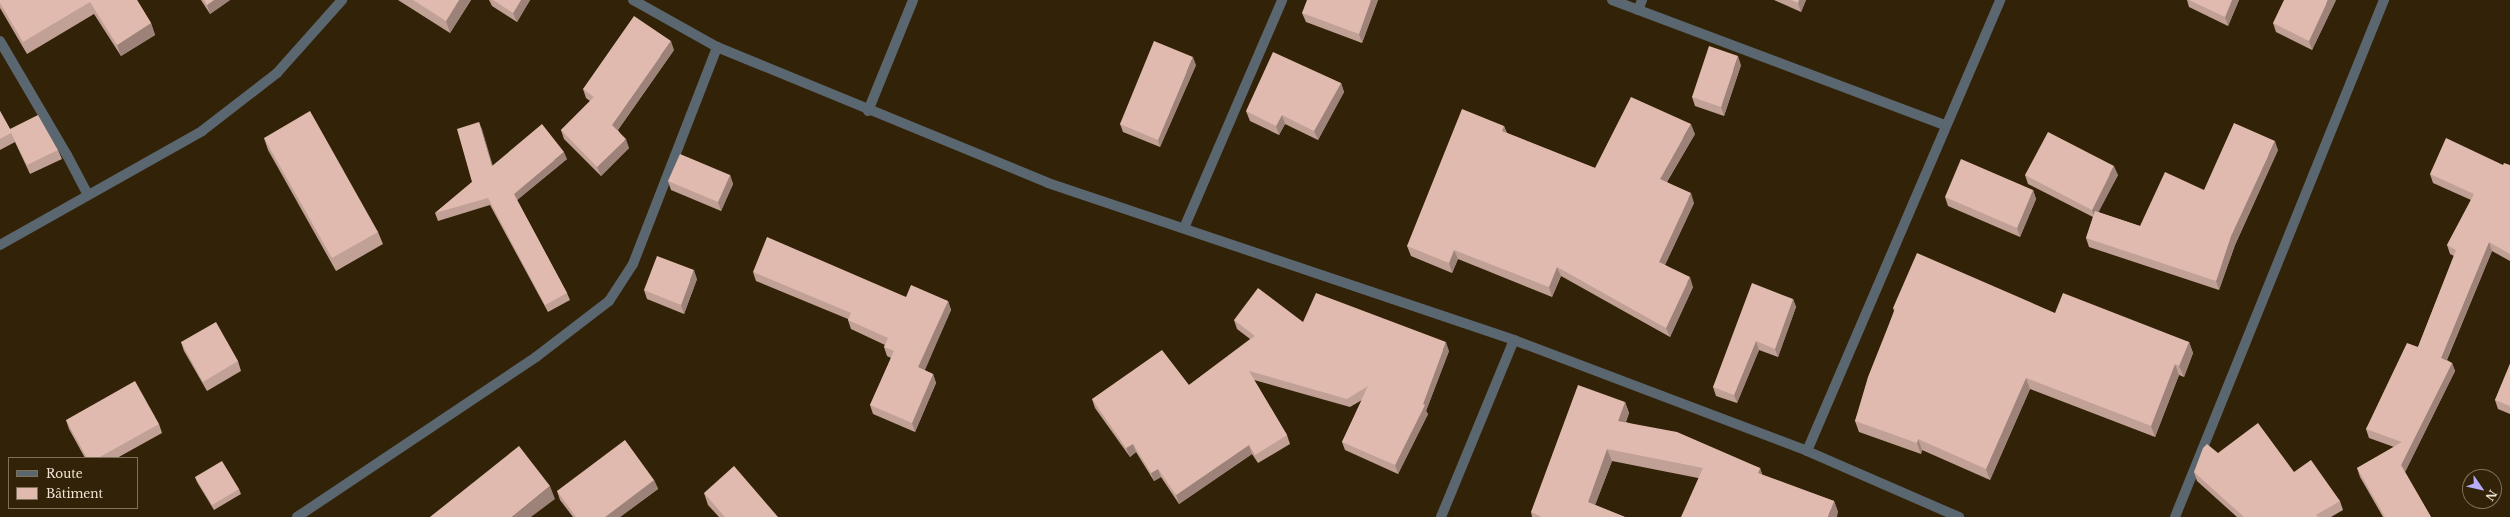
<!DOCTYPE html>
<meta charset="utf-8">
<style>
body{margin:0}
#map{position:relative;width:2510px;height:517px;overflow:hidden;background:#322207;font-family:"Libre Baskerville",serif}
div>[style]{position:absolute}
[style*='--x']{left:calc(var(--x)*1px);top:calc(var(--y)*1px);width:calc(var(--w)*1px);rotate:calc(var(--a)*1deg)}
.minor>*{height:10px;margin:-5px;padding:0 5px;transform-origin:5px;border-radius:5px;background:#5b6770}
.wall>*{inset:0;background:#c1a096}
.shaded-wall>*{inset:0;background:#9d827a}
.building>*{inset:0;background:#e0baae}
span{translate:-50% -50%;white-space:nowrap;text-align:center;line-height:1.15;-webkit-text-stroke:4px #322207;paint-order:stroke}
.legend{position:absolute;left:8px;top:457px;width:130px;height:52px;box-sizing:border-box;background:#322207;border:1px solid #7e7059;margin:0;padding:5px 7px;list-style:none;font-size:12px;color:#efe4d5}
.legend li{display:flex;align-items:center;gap:8px;height:20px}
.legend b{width:20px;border:1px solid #7e7059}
.north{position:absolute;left:2462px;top:469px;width:40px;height:40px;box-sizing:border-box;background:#322207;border:1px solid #7e7059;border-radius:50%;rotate:124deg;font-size:11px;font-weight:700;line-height:16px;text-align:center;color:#efe4d5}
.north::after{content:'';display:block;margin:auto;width:14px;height:18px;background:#b6acf8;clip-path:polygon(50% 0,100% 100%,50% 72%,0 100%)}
</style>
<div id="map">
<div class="minor">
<i style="--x:633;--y:0;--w:96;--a:29.2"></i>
<i style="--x:717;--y:47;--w:358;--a:22.3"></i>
<i style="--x:1048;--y:183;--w:492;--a:18.6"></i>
<i style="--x:1514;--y:340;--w:313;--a:20.7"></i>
<i style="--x:1807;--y:451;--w:166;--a:23.5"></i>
<i style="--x:1612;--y:0;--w:356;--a:20.6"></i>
<i style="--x:1638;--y:10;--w:11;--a:-68"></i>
<i style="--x:0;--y:41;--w:132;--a:59.6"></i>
<i style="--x:67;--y:155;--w:45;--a:62.3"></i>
<i style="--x:868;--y:111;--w:120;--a:-67.9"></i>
<i style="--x:1184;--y:228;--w:248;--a:-66.7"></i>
<i style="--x:0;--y:245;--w:232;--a:-29.4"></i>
<i style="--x:202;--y:131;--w:95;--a:-37.7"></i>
<i style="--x:277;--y:73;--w:98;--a:-48.3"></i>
<i style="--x:1807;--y:451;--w:491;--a:-66.8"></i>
<i style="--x:297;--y:517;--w:288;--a:-33.8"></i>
<i style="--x:536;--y:357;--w:92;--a:-37.5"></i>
<i style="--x:609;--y:301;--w:44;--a:-57"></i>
<i style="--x:633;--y:264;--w:233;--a:-68.8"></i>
<i style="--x:1441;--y:517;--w:191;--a:-67.6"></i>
<i style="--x:2175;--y:517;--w:558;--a:-67.99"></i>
</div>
<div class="wall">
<i style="clip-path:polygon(0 0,137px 0,151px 23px,155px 35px,121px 56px,94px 14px,27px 54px,0 8px)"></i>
<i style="clip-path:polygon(201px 0,230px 0,210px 14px)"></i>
<i style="clip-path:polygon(398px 0,471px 0,450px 33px)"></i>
<i style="clip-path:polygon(489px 0,530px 0,517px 22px,492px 6px)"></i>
<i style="clip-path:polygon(1378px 0,1362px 43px,1306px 22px,1302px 13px)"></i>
<i style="clip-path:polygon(1774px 0,1806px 0,1801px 12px)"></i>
<i style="clip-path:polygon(2187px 0,2239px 0,2228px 26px,2189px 7px)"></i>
<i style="clip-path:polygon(2336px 0,2312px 50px,2276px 32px,2273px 23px)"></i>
<i style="clip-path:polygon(674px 50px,618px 130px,629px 148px,601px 176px,564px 139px,561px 130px,590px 101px,586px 98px,583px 89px)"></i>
<i style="clip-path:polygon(1196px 65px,1160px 147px,1123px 132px,1120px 124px)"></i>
<i style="clip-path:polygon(1741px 65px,1724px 116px,1695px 106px,1692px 97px)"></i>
<i style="clip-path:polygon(1341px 83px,1344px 92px,1318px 140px,1285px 124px,1279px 135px,1250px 121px,1246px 111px)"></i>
<i style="clip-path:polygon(0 111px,10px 129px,58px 150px,62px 159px,30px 174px,15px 142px,0 150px)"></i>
<i style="clip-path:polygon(479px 122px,492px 166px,567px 159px,517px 200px,567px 293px,570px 300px,548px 312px,490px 205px,438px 221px,435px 213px,472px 182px)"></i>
<i style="clip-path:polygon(1504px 126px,1507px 133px,1595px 168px,1695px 134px,1667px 182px,1694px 203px,1665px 265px,1693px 287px,1670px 337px,1561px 276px,1552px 297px,1458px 259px,1452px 273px,1411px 256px,1407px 246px)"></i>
<i style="clip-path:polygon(264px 138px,378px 232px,383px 244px,336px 271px,268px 150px)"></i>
<i style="clip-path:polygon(2278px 150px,2235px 245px,2219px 290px,2089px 247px,2086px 238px,2093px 217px,2028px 184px,2025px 175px,2118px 175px,2098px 212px,2140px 226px,2204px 190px)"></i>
<i style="clip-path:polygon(2503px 165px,2510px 165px,2510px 261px,2492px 251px,2447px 360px,2452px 363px,2455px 371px,2405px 472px,2431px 517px,2383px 517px,2360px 477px,2357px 468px,2394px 447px,2369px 438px,2366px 429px,2418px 347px,2454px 256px,2450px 254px,2447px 245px,2471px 200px,2433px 183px,2430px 174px)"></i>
<i style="clip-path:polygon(730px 175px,733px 184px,721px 211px,671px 190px,668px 181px)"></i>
<i style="clip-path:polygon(2033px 190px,2036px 199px,2020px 237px,1948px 206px,1945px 197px)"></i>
<i style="clip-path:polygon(753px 272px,906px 297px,948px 301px,951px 310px,924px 370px,933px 374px,936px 383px,915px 432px,873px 414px,870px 405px,891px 358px,887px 356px,884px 347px,885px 345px,851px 329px,848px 320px,848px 319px,756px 281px)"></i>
<i style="clip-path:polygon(697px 279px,684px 314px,647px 299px,644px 290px)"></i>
<i style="clip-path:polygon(1793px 299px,1796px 307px,1778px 357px,1759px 350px,1737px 403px,1716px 396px,1713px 387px)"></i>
<i style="clip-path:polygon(1893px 308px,2055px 313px,2189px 342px,2193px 353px,2184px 377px,2179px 375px,2155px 437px,2030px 389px,1990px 480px,1922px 450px,1921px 454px,1859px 432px,1855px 421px,1894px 311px)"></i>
<i style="clip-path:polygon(1234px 320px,1303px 322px,1449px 351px,1426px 411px,1428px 414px,1398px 474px,1345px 450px,1342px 442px,1362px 400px,1350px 407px,1254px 380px,1287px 435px,1290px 444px,1258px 463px,1252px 454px,1179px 504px,1161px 477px,1154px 481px,1136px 452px,1130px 457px,1095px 408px,1092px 399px,1189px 385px,1250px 339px,1237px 329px)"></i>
<i style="clip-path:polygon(181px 342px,238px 361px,241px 371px,207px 391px,184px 351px)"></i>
<i style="clip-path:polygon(2510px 364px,2510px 414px,2498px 409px,2495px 400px)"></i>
<i style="clip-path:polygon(1625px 402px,1629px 413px,1626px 422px,1760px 468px,1762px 475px,1834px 501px,1838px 512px,1698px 478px,1612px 461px,1595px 505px,1625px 517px,1532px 517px,1531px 512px)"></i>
<i style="clip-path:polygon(66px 420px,159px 424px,162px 433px,117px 458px,85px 458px,69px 429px)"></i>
<i style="clip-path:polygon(2218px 453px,2294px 472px,2340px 501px,2343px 510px,2331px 517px,2237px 517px,2197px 481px,2194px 472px)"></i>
<i style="clip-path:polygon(195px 477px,239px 489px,241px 494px,214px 510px,197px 482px)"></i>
<i style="clip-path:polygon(654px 480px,658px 489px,620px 517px,573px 517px,560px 500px,557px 491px)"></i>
<i style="clip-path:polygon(704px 493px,778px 517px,719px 517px,708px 505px)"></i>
</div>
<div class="shaded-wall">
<i style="clip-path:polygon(214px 0,230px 0,210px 14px,207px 5px)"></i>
<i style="clip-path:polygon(459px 0,471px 0,450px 33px,446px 21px)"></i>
<i style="clip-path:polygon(521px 0,530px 0,517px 22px,513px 13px)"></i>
<i style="clip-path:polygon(1371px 0,1378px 0,1362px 43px,1359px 34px)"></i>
<i style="clip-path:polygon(1799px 0,1806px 0,1801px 12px,1798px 3px)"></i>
<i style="clip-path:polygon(2232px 0,2239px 0,2228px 26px,2225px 17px)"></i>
<i style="clip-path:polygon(2328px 0,2336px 0,2312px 50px,2309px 41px)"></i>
<i style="clip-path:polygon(151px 23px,155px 35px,121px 56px,117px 45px)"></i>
<i style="clip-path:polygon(671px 41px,674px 50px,615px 134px,612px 125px)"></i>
<i style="clip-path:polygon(1738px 56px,1741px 65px,1724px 116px,1721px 107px)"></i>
<i style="clip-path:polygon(1193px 57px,1196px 65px,1160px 147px,1158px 140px)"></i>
<i style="clip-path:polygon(1341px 83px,1344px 92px,1318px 140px,1314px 131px)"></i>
<i style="clip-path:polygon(1282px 115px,1285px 124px,1279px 135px,1276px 126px)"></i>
<i style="clip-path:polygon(479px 122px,482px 129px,495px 173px,492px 166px)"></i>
<i style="clip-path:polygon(1691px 124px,1695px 134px,1663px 188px,1660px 179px)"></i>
<i style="clip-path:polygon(1504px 126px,1507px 136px,1502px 131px)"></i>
<i style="clip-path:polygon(626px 139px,629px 148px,601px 176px,597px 167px)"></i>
<i style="clip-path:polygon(2275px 141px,2278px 150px,2235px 245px,2219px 290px,2216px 281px,2231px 236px)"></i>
<i style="clip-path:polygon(564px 152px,567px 159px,516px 201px,514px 194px)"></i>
<i style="clip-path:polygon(2114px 166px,2118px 175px,2095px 219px,2092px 210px)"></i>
<i style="clip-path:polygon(730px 175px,733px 184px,721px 211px,718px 202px)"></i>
<i style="clip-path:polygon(2033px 190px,2036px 199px,2020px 237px,2017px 228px)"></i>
<i style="clip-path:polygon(1691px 193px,1694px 203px,1662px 271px,1659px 262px)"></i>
<i style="clip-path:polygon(2489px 242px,2492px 251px,2444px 366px,2441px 358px)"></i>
<i style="clip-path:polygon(1454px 250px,1458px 259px,1452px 273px,1449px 263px)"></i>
<i style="clip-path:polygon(1557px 267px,1561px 276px,1552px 297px,1549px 287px)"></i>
<i style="clip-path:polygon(694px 270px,697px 279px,684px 314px,681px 305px)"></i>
<i style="clip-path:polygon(1690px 277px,1693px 287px,1670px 337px,1666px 328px)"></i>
<i style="clip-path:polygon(1793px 299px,1796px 307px,1778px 357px,1775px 349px)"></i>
<i style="clip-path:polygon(948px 301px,951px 310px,922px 377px,918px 367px)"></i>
<i style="clip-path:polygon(1756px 341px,1759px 350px,1737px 403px,1734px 395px)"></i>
<i style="clip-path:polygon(1446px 342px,1449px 351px,1426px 411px,1428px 414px,1398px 474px,1395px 465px,1423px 404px)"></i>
<i style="clip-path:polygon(2189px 342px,2193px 353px,2184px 377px,2179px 366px)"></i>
<i style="clip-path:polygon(2452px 363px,2455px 371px,2404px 474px,2401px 465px)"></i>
<i style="clip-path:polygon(2175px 364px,2179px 375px,2155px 437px,2151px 426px)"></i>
<i style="clip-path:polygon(933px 374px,936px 383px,915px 432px,912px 423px)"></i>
<i style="clip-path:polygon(2026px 378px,2030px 389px,1990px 480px,1986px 469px)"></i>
<i style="clip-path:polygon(1625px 402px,1629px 413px,1622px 432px,1618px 421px)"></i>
<i style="clip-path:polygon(1918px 439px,1922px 450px,1921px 454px,1917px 443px)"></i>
<i style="clip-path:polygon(1133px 444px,1136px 452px,1130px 457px,1126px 448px)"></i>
<i style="clip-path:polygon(1249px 445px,1252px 454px,1179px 504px,1176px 495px)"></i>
<i style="clip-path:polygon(1607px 449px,1612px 461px,1592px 513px,1588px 502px)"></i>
<i style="clip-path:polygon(1760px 468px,1764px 479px,1758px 473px)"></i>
<i style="clip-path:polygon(1158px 469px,1161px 477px,1154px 481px,1151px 473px)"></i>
<i style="clip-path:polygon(654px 480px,658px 489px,620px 517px,605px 517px)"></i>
<i style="clip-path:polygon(550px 486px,555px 499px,531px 517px,512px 517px)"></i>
<i style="clip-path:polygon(1834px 501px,1838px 512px,1837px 517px,1828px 517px)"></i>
</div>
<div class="building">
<i style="clip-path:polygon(0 0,137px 0,151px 23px,117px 45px,90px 2px,23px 42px,0 3px)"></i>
<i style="clip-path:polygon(204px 0,214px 0,207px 5px)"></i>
<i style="clip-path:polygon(413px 0,459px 0,446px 21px)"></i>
<i style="clip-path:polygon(493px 0,521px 0,513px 13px)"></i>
<i style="clip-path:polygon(1307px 0,1371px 0,1359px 34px,1302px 13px)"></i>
<i style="clip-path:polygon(1791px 0,1799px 0,1798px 3px)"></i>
<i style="clip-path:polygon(2189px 0,2232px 0,2225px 17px)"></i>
<i style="clip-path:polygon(2284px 0,2328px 0,2309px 41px,2273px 23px)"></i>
<i style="clip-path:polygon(634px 16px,671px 41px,612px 125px,626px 139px,597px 167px,561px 130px,594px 97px,583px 89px)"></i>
<i style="clip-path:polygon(1154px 41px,1193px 57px,1158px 140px,1120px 124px)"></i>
<i style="clip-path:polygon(1709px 46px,1738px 56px,1721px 107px,1692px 97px)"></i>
<i style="clip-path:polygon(1273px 52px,1341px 83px,1314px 131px,1282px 115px,1276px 126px,1246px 111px)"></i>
<i style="clip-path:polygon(1631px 97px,1691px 124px,1660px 179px,1691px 193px,1659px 262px,1690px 277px,1666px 328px,1557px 267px,1549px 287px,1454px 250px,1449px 263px,1407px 246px,1462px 109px,1504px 126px,1502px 131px,1595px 168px)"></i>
<i style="clip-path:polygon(0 111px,10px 129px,38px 115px,58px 150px,27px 165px,11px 133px,0 139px)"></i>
<i style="clip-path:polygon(310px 111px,378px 232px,332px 258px,264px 138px)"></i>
<i style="clip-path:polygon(479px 122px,492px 166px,542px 124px,564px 152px,514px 194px,567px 293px,545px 305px,488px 198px,435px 213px,472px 182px,457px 129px)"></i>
<i style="clip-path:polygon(2234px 123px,2275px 141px,2231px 236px,2216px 281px,2086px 238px,2095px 211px,2140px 226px,2165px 172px,2204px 190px)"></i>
<i style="clip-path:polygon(2048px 132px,2114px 166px,2092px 210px,2025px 175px)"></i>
<i style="clip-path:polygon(2446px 138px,2503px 165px,2504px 163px,2510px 165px,2510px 254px,2489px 242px,2441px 358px,2452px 363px,2401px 465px,2431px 517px,2385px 517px,2357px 468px,2402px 442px,2366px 429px,2407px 343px,2418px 347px,2456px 250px,2447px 245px,2474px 194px,2430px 174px)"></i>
<i style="clip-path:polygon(680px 154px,730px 175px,718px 202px,668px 181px)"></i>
<i style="clip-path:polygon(1961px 159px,2033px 190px,2017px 228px,1945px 197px)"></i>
<i style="clip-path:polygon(767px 237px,906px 297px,911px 285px,948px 301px,918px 367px,933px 374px,912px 423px,870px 405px,894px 351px,884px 347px,888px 338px,848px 320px,851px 313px,753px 272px)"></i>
<i style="clip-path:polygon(1917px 253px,2055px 313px,2063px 293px,2189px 342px,2179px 366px,2175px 364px,2151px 426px,2026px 378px,1986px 469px,1918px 439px,1917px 443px,1855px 421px,1868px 377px,1895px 309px,1893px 308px)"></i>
<i style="clip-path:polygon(657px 256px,694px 270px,681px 305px,644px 290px)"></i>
<i style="clip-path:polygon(1752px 283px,1793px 299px,1775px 349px,1756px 341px,1734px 395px,1713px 387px)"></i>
<i style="clip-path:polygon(1258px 288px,1303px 322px,1316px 293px,1446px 342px,1423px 404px,1425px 405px,1395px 465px,1342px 442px,1368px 386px,1347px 399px,1249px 371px,1287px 435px,1255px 455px,1249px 445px,1176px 495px,1158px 469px,1151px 473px,1133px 444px,1126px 448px,1092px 399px,1162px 350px,1189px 385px,1255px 336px,1234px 320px)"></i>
<i style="clip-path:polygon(216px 322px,238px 361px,203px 382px,181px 342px)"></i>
<i style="clip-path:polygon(2510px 364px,2510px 406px,2495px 400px)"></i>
<i style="clip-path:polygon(135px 381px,159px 424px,98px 458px,87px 458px,66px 420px)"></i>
<i style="clip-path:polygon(1578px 385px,1625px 402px,1618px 421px,1677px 432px,1760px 468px,1758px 473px,1834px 501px,1828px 517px,1681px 517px,1703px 468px,1607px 449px,1588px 502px,1625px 517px,1540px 517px,1540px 516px,1531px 512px)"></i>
<i style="clip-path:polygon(2258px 423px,2294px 472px,2311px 460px,2340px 501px,2316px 515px,2318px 517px,2244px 517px,2194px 472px,2203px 448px,2207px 444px,2218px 453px)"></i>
<i style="clip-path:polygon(625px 440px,654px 480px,605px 517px,576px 517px,557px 491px)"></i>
<i style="clip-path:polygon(519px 446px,550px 486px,512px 517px,430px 517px)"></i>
<i style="clip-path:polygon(222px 461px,239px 489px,212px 505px,195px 477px)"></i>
<i style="clip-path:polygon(734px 466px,778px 517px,725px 517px,704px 493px)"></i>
</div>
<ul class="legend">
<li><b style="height:5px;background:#5b6770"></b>Route</li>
<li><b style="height:11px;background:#e0baae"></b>Bâtiment</li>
</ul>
<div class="north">N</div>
</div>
